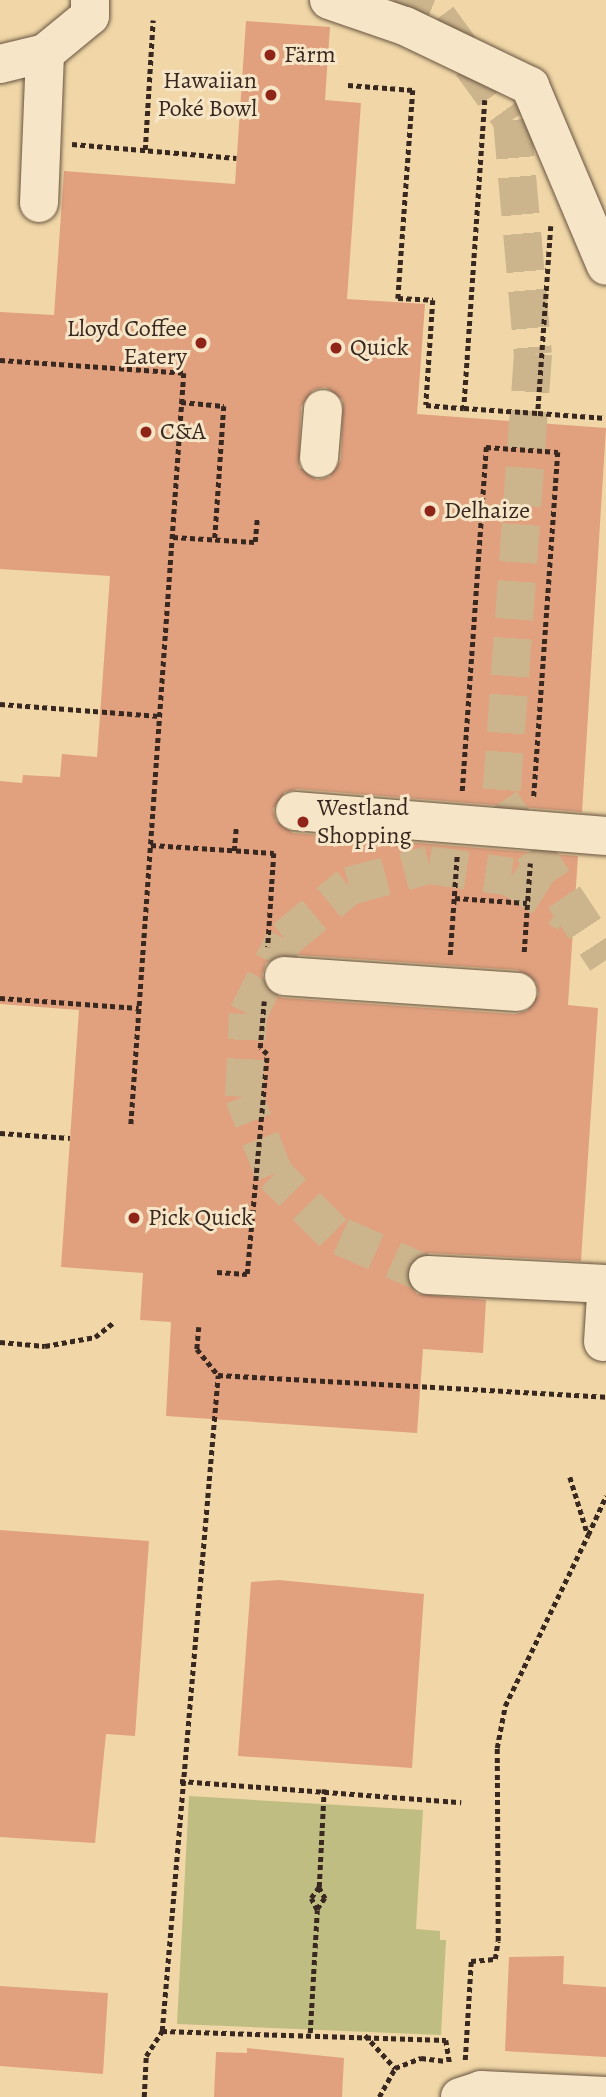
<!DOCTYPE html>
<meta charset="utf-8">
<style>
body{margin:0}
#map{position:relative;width:606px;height:2097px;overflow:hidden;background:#f1d7a7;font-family:Alegreya,serif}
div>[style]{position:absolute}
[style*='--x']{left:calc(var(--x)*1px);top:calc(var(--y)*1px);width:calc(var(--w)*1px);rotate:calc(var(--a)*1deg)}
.green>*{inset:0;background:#c0bd83}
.building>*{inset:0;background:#e1a17f}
.minor-tunnel>*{height:38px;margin-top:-19px;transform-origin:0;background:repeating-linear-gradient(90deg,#ccb48c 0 38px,transparent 0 57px)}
.path>*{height:4.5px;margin-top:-2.25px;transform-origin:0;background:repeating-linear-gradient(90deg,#392820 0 5px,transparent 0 8.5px)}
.roads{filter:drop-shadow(0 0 2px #675442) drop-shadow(0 0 2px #675442)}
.minor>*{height:38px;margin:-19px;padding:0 19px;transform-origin:19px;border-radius:19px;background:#f6e5c6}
.dots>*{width:19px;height:19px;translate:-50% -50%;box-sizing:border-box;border:4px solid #f6e5c6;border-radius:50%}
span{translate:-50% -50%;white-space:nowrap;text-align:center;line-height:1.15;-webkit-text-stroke:6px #f6e5c6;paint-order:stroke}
.poi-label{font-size:24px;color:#392820}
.left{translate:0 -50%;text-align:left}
.right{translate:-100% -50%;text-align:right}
</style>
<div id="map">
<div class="green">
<i style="clip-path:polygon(189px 1796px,423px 1810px,416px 1929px,440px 1931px,440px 1940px,446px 1940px,441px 2035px,177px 2024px)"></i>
</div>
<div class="building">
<i style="clip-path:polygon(evenodd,246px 21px,330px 27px,325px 100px,361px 103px,347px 299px,425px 304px,417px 414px,606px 428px,582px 812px,297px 789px,285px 792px,273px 809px,276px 821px,293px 833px,578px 856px,568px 1005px,598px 1008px,581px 1261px,429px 1253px,410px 1263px,408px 1284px,417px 1294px,486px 1300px,483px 1353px,423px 1349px,417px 1433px,166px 1416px,171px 1322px,140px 1320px,143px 1273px,61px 1267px,79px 1010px,0 1004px,0 781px,22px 783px,23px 775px,60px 777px,62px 754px,97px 757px,110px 576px,0 569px,0 312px,54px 315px,64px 171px,235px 184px,246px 21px,325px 387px,343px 400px,341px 460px,329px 477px,317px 480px,299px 467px,301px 407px,313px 390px,325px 387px,246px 21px,285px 954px,518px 970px,536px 982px,539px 994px,527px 1011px,515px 1014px,283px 998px,271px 994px,262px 975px,266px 963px,285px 954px)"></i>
<i style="clip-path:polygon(0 1530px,149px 1541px,135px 1736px,106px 1734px,95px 1843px,0 1837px)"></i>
<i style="clip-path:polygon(279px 1580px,424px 1594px,412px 1768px,238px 1756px,251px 1582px)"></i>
<i style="clip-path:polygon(564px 1956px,563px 1984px,606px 1987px,606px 2057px,505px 2051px,509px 1957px)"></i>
<i style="clip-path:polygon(0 1986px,108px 1993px,103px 2074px,0 2066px)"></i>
<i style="clip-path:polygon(247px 2048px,344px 2058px,342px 2097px,214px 2097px,216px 2052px,247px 2053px)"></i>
</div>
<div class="minor-tunnel">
<i style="--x:394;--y:0;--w:48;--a:22.2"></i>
<i style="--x:438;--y:18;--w:126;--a:54"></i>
<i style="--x:512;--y:120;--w:235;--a:84.9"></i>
<i style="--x:533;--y:354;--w:449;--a:94.1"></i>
<i style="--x:501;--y:802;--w:190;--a:56.4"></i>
<i style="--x:428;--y:1275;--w:104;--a:-156.1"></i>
<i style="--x:333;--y:1233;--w:83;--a:-135"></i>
<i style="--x:274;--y:1174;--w:83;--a:-111.3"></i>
<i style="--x:244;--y:1097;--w:83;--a:-87.2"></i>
<i style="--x:248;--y:1014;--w:84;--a:-63.7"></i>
<i style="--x:285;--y:939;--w:83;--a:-39.6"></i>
<i style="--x:349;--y:886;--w:83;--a:-14.7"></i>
<i style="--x:429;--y:865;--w:83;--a:8.3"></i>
<i style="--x:511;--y:877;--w:68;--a:33"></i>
</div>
<div class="path">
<i style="--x:348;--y:85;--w:65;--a:4.4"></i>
<i style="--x:413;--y:90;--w:209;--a:94.1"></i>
<i style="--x:398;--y:298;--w:35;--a:3"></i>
<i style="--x:433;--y:300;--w:105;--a:93.8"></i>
<i style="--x:426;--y:405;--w:38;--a:5"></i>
<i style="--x:485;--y:100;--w:309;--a:93.9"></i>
<i style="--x:464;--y:408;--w:74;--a:3.9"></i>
<i style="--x:72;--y:144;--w:165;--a:4.9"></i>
<i style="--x:145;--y:150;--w:130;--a:-86.5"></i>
<i style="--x:551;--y:226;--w:187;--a:94"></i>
<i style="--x:538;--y:413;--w:68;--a:4.2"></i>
<i style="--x:0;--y:360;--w:184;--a:4"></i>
<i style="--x:184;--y:373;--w:754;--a:94.03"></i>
<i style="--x:181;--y:402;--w:43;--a:5.3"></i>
<i style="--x:224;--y:406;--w:133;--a:93.9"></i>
<i style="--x:173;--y:537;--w:82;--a:3.5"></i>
<i style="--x:255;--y:542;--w:24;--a:-85"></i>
<i style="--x:0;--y:704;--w:160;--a:4.3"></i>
<i style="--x:462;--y:791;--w:345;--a:-86"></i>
<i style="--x:486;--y:447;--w:72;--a:4"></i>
<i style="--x:558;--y:452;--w:347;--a:94"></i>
<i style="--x:151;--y:845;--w:123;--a:3.7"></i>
<i style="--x:274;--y:853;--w:94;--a:93.7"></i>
<i style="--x:234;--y:851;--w:24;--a:-85"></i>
<i style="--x:455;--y:898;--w:72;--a:4"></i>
<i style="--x:524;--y:952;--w:89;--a:-86.1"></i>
<i style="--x:450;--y:955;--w:99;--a:-86"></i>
<i style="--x:0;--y:998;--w:139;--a:4.1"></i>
<i style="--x:0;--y:1133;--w:70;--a:4.1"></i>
<i style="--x:217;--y:1272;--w:30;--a:4"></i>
<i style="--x:247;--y:1274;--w:221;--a:-84.8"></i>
<i style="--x:267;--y:1054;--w:9;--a:-139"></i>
<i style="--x:260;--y:1048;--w:47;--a:-85.1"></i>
<i style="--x:199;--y:1327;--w:22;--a:95"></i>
<i style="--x:197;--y:1349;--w:33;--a:51"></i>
<i style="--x:218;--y:1375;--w:389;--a:3.2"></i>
<i style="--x:0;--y:1342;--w:45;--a:5.1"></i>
<i style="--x:45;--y:1346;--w:51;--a:-10.2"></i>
<i style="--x:95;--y:1337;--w:23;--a:-38"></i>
<i style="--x:570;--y:1477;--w:61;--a:72.8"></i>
<i style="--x:588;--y:1535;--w:43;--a:-65.2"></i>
<i style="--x:180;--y:1781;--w:282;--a:4.3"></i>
<i style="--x:319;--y:1887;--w:98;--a:-87.1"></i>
<i style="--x:162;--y:2031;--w:284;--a:1.8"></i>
<i style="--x:446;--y:2040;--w:24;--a:81"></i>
<i style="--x:310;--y:2033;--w:123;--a:-86.7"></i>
<i style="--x:317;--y:1910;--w:13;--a:-117"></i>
<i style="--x:311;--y:1898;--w:14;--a:-54"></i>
<i style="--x:319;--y:1887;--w:13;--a:61"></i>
<i style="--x:325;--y:1898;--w:14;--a:124"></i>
<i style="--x:365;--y:2035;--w:45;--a:47.7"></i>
<i style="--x:395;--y:2068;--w:28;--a:-21"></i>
<i style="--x:421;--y:2058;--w:25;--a:7"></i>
<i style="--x:465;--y:2060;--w:99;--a:-86.5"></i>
<i style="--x:471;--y:1961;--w:24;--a:-5"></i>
<i style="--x:495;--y:1959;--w:18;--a:-81"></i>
<i style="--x:498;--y:1941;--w:193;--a:-90.3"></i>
<i style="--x:497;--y:1748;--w:43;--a:-79.2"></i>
<i style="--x:505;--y:1706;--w:190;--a:-64.1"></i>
<i style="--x:144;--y:2097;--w:41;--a:-87.2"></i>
<i style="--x:146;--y:2056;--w:30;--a:-57"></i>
<i style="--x:162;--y:2031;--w:658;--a:-85.12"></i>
<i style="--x:379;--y:2097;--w:33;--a:-61"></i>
</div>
<div class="roads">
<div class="minor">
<i style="--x:329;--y:0;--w:80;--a:18.9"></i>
<i style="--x:405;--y:26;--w:139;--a:25.6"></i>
<i style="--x:530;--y:86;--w:195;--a:67.1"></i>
<i style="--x:0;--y:64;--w:46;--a:-13.7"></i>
<i style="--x:45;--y:53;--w:58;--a:-39.4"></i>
<i style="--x:90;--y:16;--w:16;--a:-90"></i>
<i style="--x:39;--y:203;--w:150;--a:-87.7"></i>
<i style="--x:319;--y:458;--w:49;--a:-85.3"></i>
<i style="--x:295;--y:811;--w:312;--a:4.6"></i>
<i style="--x:284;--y:976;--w:234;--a:3.9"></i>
<i style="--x:428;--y:1275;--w:178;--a:2.9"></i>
<i style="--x:603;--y:1342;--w:47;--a:-86.3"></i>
<i style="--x:460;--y:2097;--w:22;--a:-18"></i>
<i style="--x:481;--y:2090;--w:125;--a:2.7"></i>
</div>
</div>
<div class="dots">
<i style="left:270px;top:55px;background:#8f2418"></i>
<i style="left:271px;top:95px;background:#8f2418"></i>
<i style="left:201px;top:343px;background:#8f2418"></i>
<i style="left:336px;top:348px;background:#8f2418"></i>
<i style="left:146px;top:432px;background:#8f2418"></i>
<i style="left:430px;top:511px;background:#8f2418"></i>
<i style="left:303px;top:822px;background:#8f2418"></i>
<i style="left:134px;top:1218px;background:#8f2418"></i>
</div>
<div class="poi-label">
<span class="left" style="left:284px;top:55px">Färm</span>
<span class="right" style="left:257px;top:95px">Hawaiian<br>Poké Bowl</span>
<span class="right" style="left:187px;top:343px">Lloyd Coffee<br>Eatery</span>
<span class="left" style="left:350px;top:348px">Quick</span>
<span class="left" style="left:160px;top:432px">C&amp;A</span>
<span class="left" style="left:444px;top:511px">Delhaize</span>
<span class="left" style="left:317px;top:822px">Westland<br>Shopping</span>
<span class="left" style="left:148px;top:1218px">Pick Quick</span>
</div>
</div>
